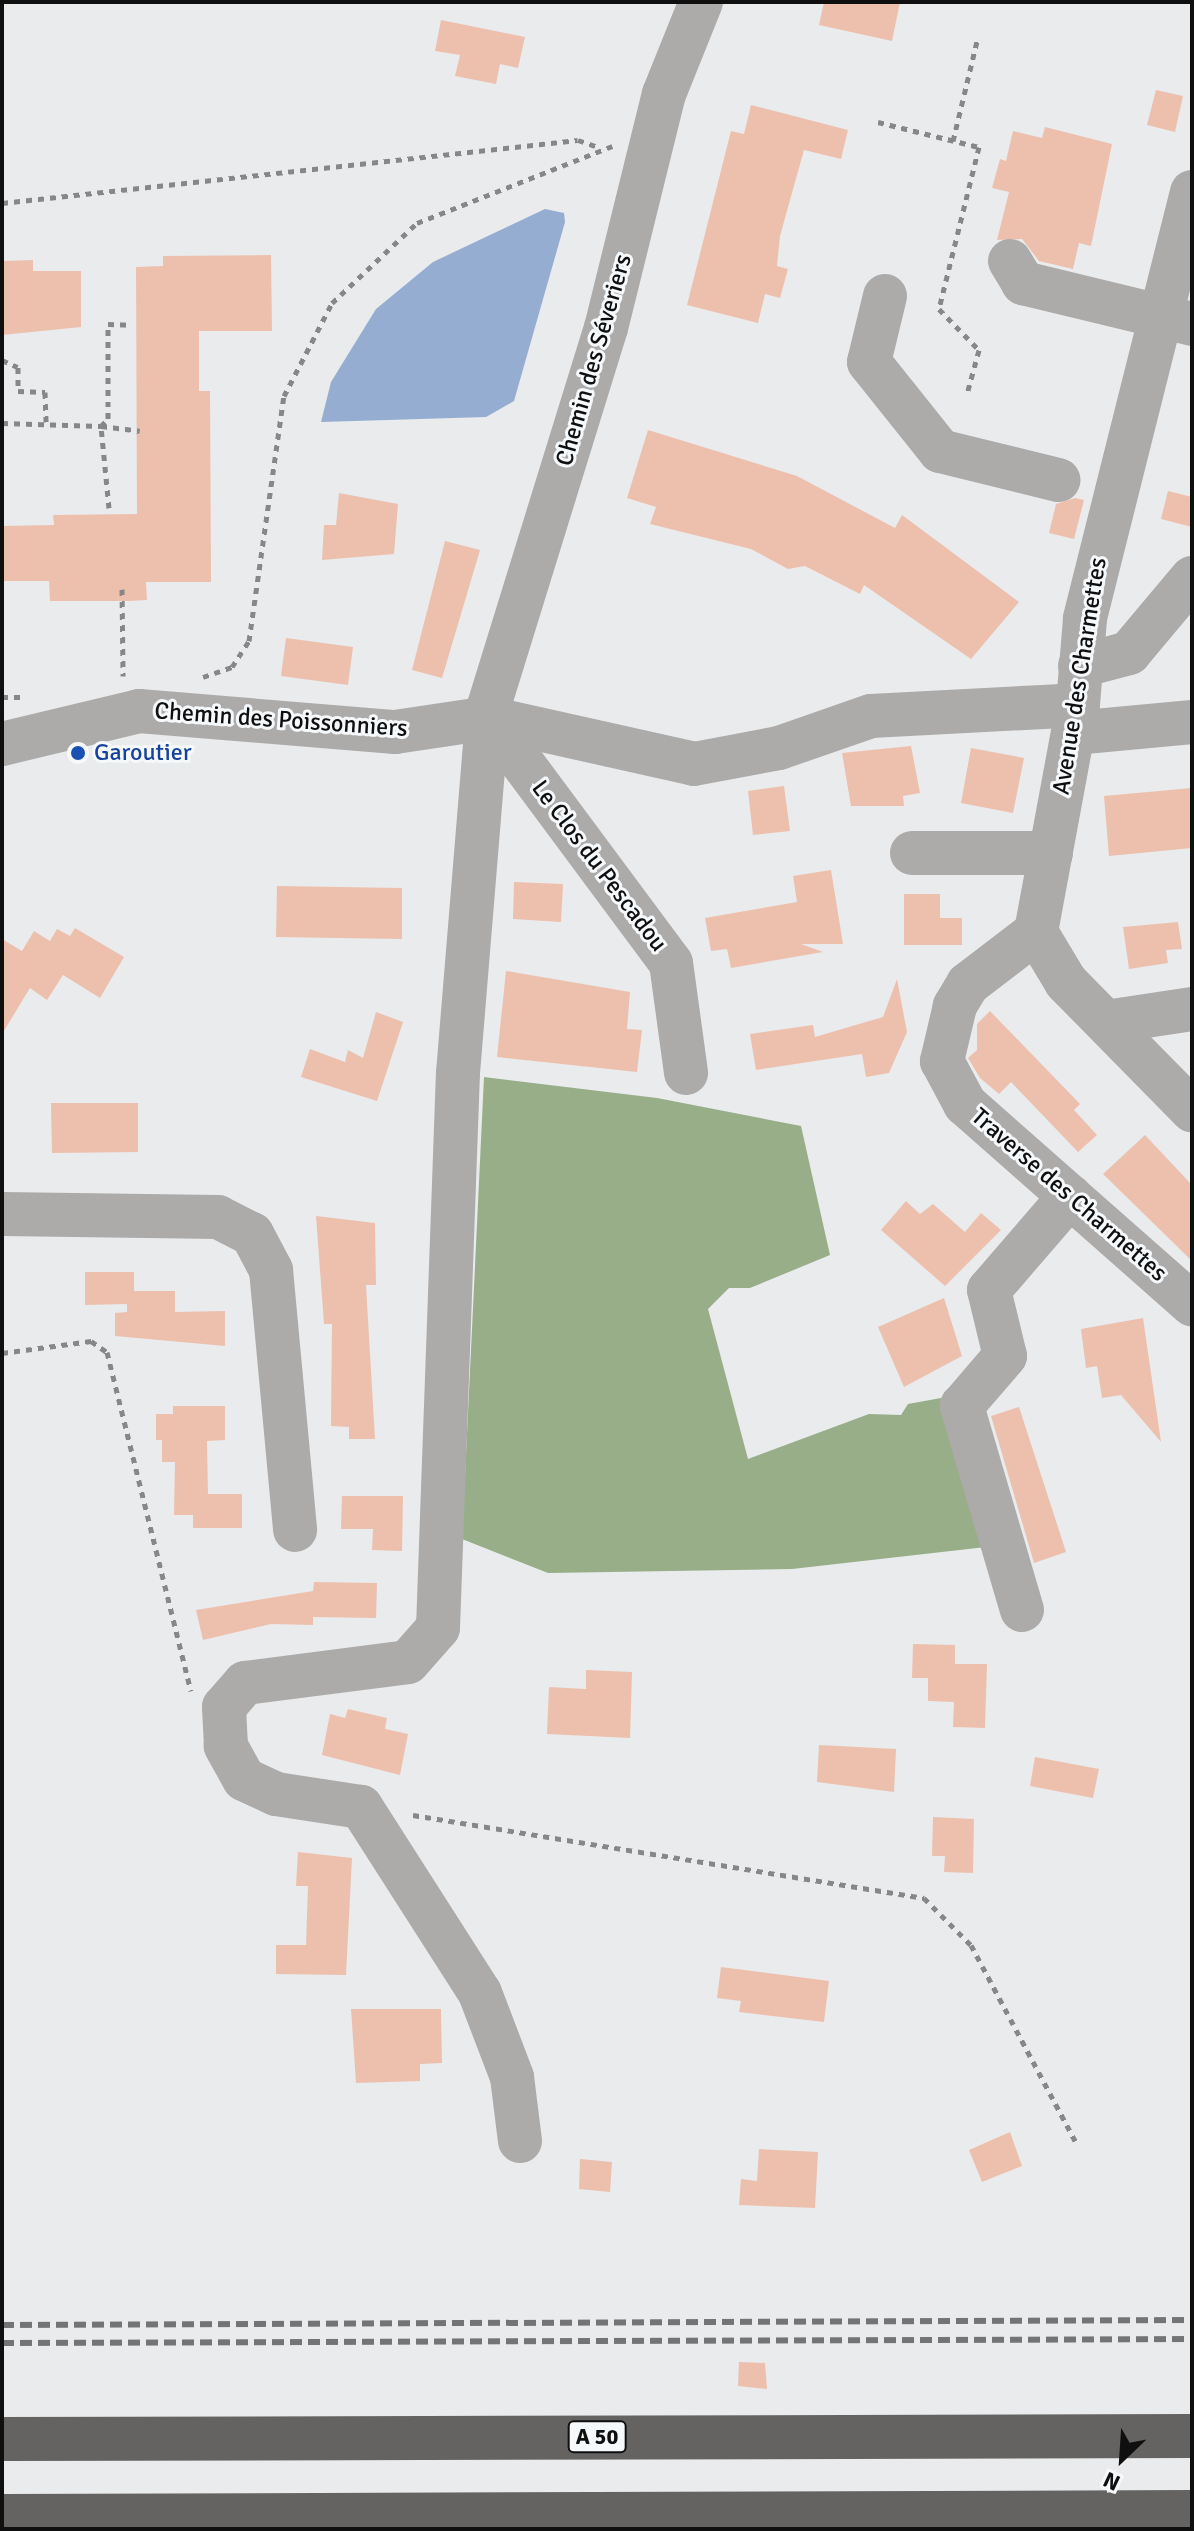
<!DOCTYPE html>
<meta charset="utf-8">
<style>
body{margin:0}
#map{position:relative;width:1194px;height:2531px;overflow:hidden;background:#e9ebed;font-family:Signika,sans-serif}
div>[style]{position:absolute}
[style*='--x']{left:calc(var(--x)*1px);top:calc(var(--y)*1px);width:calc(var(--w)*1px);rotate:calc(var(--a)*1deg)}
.forest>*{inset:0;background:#98ae89}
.water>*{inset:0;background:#94add0}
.building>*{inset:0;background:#edc0ae}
.path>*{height:5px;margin-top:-2.5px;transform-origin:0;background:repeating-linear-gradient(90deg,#868789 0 6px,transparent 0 12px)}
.minor>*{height:44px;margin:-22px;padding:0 22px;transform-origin:22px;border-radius:22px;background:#acabaa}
.highway>*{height:44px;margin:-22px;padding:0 22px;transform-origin:22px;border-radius:22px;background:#646361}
.rail>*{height:6px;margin-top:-3px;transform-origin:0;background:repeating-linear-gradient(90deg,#737475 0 12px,transparent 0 18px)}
.dots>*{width:22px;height:22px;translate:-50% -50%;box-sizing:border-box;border:4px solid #f6f9fb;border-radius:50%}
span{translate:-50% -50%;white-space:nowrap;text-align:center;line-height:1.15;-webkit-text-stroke:6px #f6f9fb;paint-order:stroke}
.shield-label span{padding:2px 6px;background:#f6f9fb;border:2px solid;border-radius:6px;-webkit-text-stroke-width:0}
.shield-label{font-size:22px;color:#0f0f10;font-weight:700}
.street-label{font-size:24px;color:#0f0f10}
.transit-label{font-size:24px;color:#164399}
.left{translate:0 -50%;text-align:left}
.frame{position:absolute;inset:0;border:4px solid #0f0f10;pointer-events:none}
.north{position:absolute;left:1082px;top:2419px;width:80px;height:80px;-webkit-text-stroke:6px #f6f9fb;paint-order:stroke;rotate:205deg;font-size:22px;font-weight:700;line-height:32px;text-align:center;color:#0f0f10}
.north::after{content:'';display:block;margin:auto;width:28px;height:36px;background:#0f0f10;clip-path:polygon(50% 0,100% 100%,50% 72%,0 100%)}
</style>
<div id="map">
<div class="forest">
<i style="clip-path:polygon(484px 1077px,657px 1098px,801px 1126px,830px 1255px,750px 1288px,729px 1288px,708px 1309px,748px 1459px,869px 1414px,901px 1415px,908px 1404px,941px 1398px,986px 1547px,792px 1569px,548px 1573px,462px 1539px)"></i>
</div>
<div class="water">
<i style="clip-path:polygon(545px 209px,564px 213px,565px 222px,514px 401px,486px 417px,321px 422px,331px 382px,376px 309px,433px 262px)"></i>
</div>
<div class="building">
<i style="clip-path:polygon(824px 2px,900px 2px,892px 41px,819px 25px)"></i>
<i style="clip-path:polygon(441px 20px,525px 37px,518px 68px,500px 64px,496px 84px,455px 76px,460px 55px,435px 51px)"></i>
<i style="clip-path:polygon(1156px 90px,1183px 96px,1175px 132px,1147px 125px)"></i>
<i style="clip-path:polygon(751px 105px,848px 130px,841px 159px,804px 150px,780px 236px,777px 266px,788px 269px,780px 298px,765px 294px,758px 323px,687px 305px,731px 131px,744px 134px)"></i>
<i style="clip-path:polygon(1045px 127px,1112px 144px,1091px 246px,1079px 243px,1073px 269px,1039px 261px,1022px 239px,997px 240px,1009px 192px,992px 188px,1000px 159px,1006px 161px,1013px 131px,1042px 138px)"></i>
<i style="clip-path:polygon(271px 255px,272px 331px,199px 331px,199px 391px,210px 391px,211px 582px,146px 582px,147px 600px,129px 601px,50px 601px,49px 581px,2px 581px,2px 526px,54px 525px,53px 515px,137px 514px,136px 267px,163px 266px,163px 256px)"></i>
<i style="clip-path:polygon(33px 260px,33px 271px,81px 271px,81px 327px,2px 335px,2px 261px)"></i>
<i style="clip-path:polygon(648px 430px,797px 476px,895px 528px,902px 515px,1019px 602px,971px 659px,864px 585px,860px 594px,805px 566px,788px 569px,751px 549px,650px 524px,656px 507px,627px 498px)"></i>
<i style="clip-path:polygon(1168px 491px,1192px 497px,1192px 527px,1161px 519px)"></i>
<i style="clip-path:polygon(339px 493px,398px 504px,394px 554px,322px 560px,324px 525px,336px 525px)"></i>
<i style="clip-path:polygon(1075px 498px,1084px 500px,1074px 539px,1049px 533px,1056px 504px)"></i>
<i style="clip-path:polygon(445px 541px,480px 550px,442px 678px,412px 670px)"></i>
<i style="clip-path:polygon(286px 638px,353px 647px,348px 685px,281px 676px)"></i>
<i style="clip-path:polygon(911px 746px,920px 793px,903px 796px,904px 806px,851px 806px,842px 753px)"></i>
<i style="clip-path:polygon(971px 748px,1024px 758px,1013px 813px,961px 803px)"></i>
<i style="clip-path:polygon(784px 786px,790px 831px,753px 835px,748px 791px)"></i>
<i style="clip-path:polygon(1192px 788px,1192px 848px,1109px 856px,1104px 796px)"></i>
<i style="clip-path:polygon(831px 870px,843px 944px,801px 944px,823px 952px,731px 968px,727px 949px,711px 951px,705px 918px,797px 902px,793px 876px)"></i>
<i style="clip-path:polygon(514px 882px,563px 884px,561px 922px,513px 919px)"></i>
<i style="clip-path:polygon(277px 886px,402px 888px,402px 939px,276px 937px)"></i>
<i style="clip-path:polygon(904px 894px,940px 894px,940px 918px,962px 918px,962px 945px,904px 945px)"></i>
<i style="clip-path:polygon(1178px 922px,1182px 949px,1166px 950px,1168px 963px,1129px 969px,1123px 927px)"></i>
<i style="clip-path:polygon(75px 928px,124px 957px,100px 998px,63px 975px,47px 1000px,30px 988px,2px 1034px,2px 939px,22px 951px,34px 931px,50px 941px,57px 929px,70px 936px)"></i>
<i style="clip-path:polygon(506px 971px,630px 992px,627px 1029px,642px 1030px,637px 1072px,497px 1057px)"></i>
<i style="clip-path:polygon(897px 979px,907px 1032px,889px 1073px,866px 1077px,862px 1054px,756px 1070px,750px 1034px,813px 1025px,815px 1037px,883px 1017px)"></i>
<i style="clip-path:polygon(990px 1011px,1080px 1104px,1074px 1110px,1097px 1135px,1078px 1152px,1011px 1082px,999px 1094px,980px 1078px,968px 1058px,977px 1050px,977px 1024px)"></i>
<i style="clip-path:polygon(376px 1012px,403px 1022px,377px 1101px,301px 1077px,310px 1049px,345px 1062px,348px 1050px,363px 1058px)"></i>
<i style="clip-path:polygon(51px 1103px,138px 1103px,138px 1152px,52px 1153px)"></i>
<i style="clip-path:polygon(1145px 1135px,1192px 1185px,1192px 1261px,1103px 1174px)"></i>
<i style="clip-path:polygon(906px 1201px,920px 1214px,933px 1204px,965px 1232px,981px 1213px,1001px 1230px,945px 1286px,881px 1230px)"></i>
<i style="clip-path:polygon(316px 1216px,375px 1223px,376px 1285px,366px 1285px,375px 1439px,349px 1439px,349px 1427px,331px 1426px,332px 1324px,324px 1324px)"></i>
<i style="clip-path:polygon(85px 1272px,134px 1272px,134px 1291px,175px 1291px,175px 1312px,225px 1311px,225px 1346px,115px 1336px,115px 1313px,127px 1312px,127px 1304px,85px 1305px)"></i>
<i style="clip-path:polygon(944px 1298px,962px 1356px,904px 1387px,878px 1327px)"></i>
<i style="clip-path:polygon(1143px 1318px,1161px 1442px,1121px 1395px,1102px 1398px,1097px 1366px,1086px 1368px,1081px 1329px)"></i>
<i style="clip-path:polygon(173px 1406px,225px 1406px,225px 1440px,207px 1441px,208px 1494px,242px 1494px,242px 1528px,193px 1528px,193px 1515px,174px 1515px,175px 1462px,162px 1462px,162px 1440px,156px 1440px,156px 1414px,173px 1414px)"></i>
<i style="clip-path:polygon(1019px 1407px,1066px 1552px,1034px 1563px,991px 1416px)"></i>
<i style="clip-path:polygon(342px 1496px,403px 1496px,402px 1551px,372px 1550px,373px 1529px,341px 1529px)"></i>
<i style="clip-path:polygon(314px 1582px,377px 1583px,376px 1618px,313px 1617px,313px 1625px,271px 1624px,203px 1640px,196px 1610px,313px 1591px)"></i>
<i style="clip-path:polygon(913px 1644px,955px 1645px,955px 1664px,987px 1664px,985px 1728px,953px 1727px,954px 1702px,928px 1701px,928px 1678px,912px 1678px)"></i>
<i style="clip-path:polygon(586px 1670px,632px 1672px,630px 1738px,547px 1734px,549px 1687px,586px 1689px)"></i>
<i style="clip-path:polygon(348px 1709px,387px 1718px,385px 1729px,408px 1734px,400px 1775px,322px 1755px,330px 1714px,345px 1718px)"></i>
<i style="clip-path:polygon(819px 1745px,896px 1749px,894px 1792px,817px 1782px)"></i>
<i style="clip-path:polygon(1035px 1757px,1099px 1769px,1093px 1798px,1030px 1786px)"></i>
<i style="clip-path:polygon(933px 1817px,974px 1819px,973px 1873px,944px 1872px,945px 1856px,932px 1856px)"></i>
<i style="clip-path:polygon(298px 1852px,352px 1858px,346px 1975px,276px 1974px,276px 1945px,306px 1945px,308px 1886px,296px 1886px)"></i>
<i style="clip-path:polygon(721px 1967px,829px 1981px,824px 2022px,739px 2012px,741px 2001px,717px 1998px)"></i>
<i style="clip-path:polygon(351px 2009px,441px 2009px,442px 2063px,420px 2064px,420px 2081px,356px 2083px)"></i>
<i style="clip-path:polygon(1010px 2132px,1022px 2166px,982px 2182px,969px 2150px)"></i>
<i style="clip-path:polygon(759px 2149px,818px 2152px,815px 2208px,739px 2205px,741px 2179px,757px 2181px)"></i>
<i style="clip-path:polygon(580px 2159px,612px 2162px,610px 2192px,579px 2189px)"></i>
<i style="clip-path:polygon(739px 2362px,765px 2363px,767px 2389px,738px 2386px)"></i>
</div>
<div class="path">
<i style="--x:878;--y:122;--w:104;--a:13.9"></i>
<i style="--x:979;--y:147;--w:167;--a:103.9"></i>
<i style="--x:939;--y:309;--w:57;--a:45.7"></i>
<i style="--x:979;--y:350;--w:46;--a:105.3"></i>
<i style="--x:953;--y:141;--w:103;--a:-76.5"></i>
<i style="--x:2;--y:203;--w:579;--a:-6.24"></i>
<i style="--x:578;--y:140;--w:21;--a:19"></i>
<i style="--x:2;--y:360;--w:17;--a:24"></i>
<i style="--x:18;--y:367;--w:24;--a:90"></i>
<i style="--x:18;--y:391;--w:27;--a:2"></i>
<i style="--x:45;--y:392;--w:30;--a:88"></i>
<i style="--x:2;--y:423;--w:99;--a:1.7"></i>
<i style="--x:101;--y:426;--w:10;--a:-45"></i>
<i style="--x:108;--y:419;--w:95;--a:-90"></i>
<i style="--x:108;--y:324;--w:23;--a:2"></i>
<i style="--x:109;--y:508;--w:82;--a:-95.6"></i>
<i style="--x:101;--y:426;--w:39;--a:7"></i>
<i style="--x:122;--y:589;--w:87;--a:89.3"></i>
<i style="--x:203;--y:677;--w:31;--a:-19"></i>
<i style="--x:232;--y:667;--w:31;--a:-57"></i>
<i style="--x:249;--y:641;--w:247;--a:-81.9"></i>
<i style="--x:284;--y:396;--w:105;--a:-62.7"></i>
<i style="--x:332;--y:303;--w:117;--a:-43.3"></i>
<i style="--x:417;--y:223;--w:210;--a:-21.5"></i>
<i style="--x:2;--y:697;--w:19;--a:0"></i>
<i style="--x:2;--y:1353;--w:90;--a:-7.7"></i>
<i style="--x:91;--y:1341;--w:19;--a:35"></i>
<i style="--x:107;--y:1352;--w:349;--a:76.1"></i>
<i style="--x:413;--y:1815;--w:518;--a:9.23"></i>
<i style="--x:924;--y:1898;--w:66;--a:45"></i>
<i style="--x:971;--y:1945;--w:222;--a:62"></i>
</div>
<div class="minor">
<i style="--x:1192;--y:192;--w:440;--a:104.1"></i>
<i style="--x:1085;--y:619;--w:86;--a:94.7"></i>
<i style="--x:1078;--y:705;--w:231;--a:100.5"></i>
<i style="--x:1036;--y:932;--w:58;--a:59"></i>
<i style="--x:1066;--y:982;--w:180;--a:45.5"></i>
<i style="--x:1010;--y:261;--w:26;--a:59"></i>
<i style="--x:1023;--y:283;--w:174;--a:13.6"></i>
<i style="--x:885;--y:296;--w:68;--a:103.6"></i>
<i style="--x:869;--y:362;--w:114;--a:51.4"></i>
<i style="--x:940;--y:451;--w:122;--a:13.8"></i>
<i style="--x:1080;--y:666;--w:51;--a:-14.9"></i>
<i style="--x:1129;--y:653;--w:98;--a:-50"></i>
<i style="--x:489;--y:718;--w:305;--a:53.4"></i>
<i style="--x:671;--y:963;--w:111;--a:82.2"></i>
<i style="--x:1074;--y:733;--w:119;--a:-5.3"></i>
<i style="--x:2;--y:744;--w:141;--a:-13.5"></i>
<i style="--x:139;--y:711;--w:257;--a:4.7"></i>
<i style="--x:395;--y:732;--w:95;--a:-8.5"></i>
<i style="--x:489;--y:718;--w:210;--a:12.6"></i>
<i style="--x:694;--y:764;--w:86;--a:-10.7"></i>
<i style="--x:779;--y:748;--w:97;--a:-19.2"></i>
<i style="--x:871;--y:716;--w:207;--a:-3"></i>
<i style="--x:912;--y:853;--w:139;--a:0"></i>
<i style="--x:1036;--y:932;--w:86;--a:142.6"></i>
<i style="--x:968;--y:984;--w:26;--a:121"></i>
<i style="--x:955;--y:1006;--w:57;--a:103.3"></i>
<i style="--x:942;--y:1061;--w:49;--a:61.9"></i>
<i style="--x:965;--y:1104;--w:303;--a:41.4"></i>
<i style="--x:1106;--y:1022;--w:87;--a:-8.6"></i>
<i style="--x:2;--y:1214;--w:216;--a:0.8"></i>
<i style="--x:218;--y:1217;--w:38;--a:27"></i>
<i style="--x:252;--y:1234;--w:41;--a:62.2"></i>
<i style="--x:271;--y:1270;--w:261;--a:84.7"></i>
<i style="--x:1022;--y:1610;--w:213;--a:-106.4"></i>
<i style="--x:962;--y:1406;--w:66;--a:-49.3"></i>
<i style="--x:1005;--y:1356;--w:68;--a:-103.6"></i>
<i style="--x:989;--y:1290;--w:124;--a:-49.2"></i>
<i style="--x:520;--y:2141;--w:64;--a:-97.1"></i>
<i style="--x:512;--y:2077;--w:90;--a:-110.9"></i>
<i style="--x:480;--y:1993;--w:221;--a:-122.6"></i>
<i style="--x:361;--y:1807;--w:86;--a:-171.3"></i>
<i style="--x:276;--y:1794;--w:35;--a:-155"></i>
<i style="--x:244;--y:1779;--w:38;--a:-119"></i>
<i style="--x:226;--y:1746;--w:39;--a:-93"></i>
<i style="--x:224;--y:1707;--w:32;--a:-49"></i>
<i style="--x:245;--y:1683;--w:164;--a:-7.3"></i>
<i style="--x:408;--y:1662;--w:45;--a:-48.6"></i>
<i style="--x:438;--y:1628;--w:555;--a:-87.94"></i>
<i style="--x:458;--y:1073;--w:365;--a:-85.3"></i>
<i style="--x:488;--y:709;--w:399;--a:-72.8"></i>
<i style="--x:606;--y:328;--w:241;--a:-76.1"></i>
<i style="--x:664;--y:94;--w:99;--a:-68.1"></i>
</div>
<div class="highway">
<i style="--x:2;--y:2439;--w:1190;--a:-0.14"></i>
<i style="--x:2;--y:2516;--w:1190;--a:-0.19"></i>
</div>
<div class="rail">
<i style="--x:2;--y:2325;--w:1190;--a:-0.24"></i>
<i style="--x:2;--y:2343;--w:1190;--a:-0.19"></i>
</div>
<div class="dots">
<i style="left:78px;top:753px;background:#1a4fb4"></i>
</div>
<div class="shield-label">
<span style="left:597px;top:2437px">A 50</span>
</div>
<div class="street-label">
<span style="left:594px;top:360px;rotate:-74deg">Chemin des Séveriers</span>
<span style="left:1080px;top:676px;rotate:-81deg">Avenue des Charmettes</span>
<span style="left:281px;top:720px;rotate:4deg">Chemin des Poissonniers</span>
<span style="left:599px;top:866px;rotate:53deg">Le Clos du Pescadou</span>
<span style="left:1069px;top:1195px;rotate:41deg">Traverse des Charmettes</span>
</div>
<div class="transit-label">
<span class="left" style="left:94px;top:753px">Garoutier</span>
</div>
<div class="frame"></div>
<div class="north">N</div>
</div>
